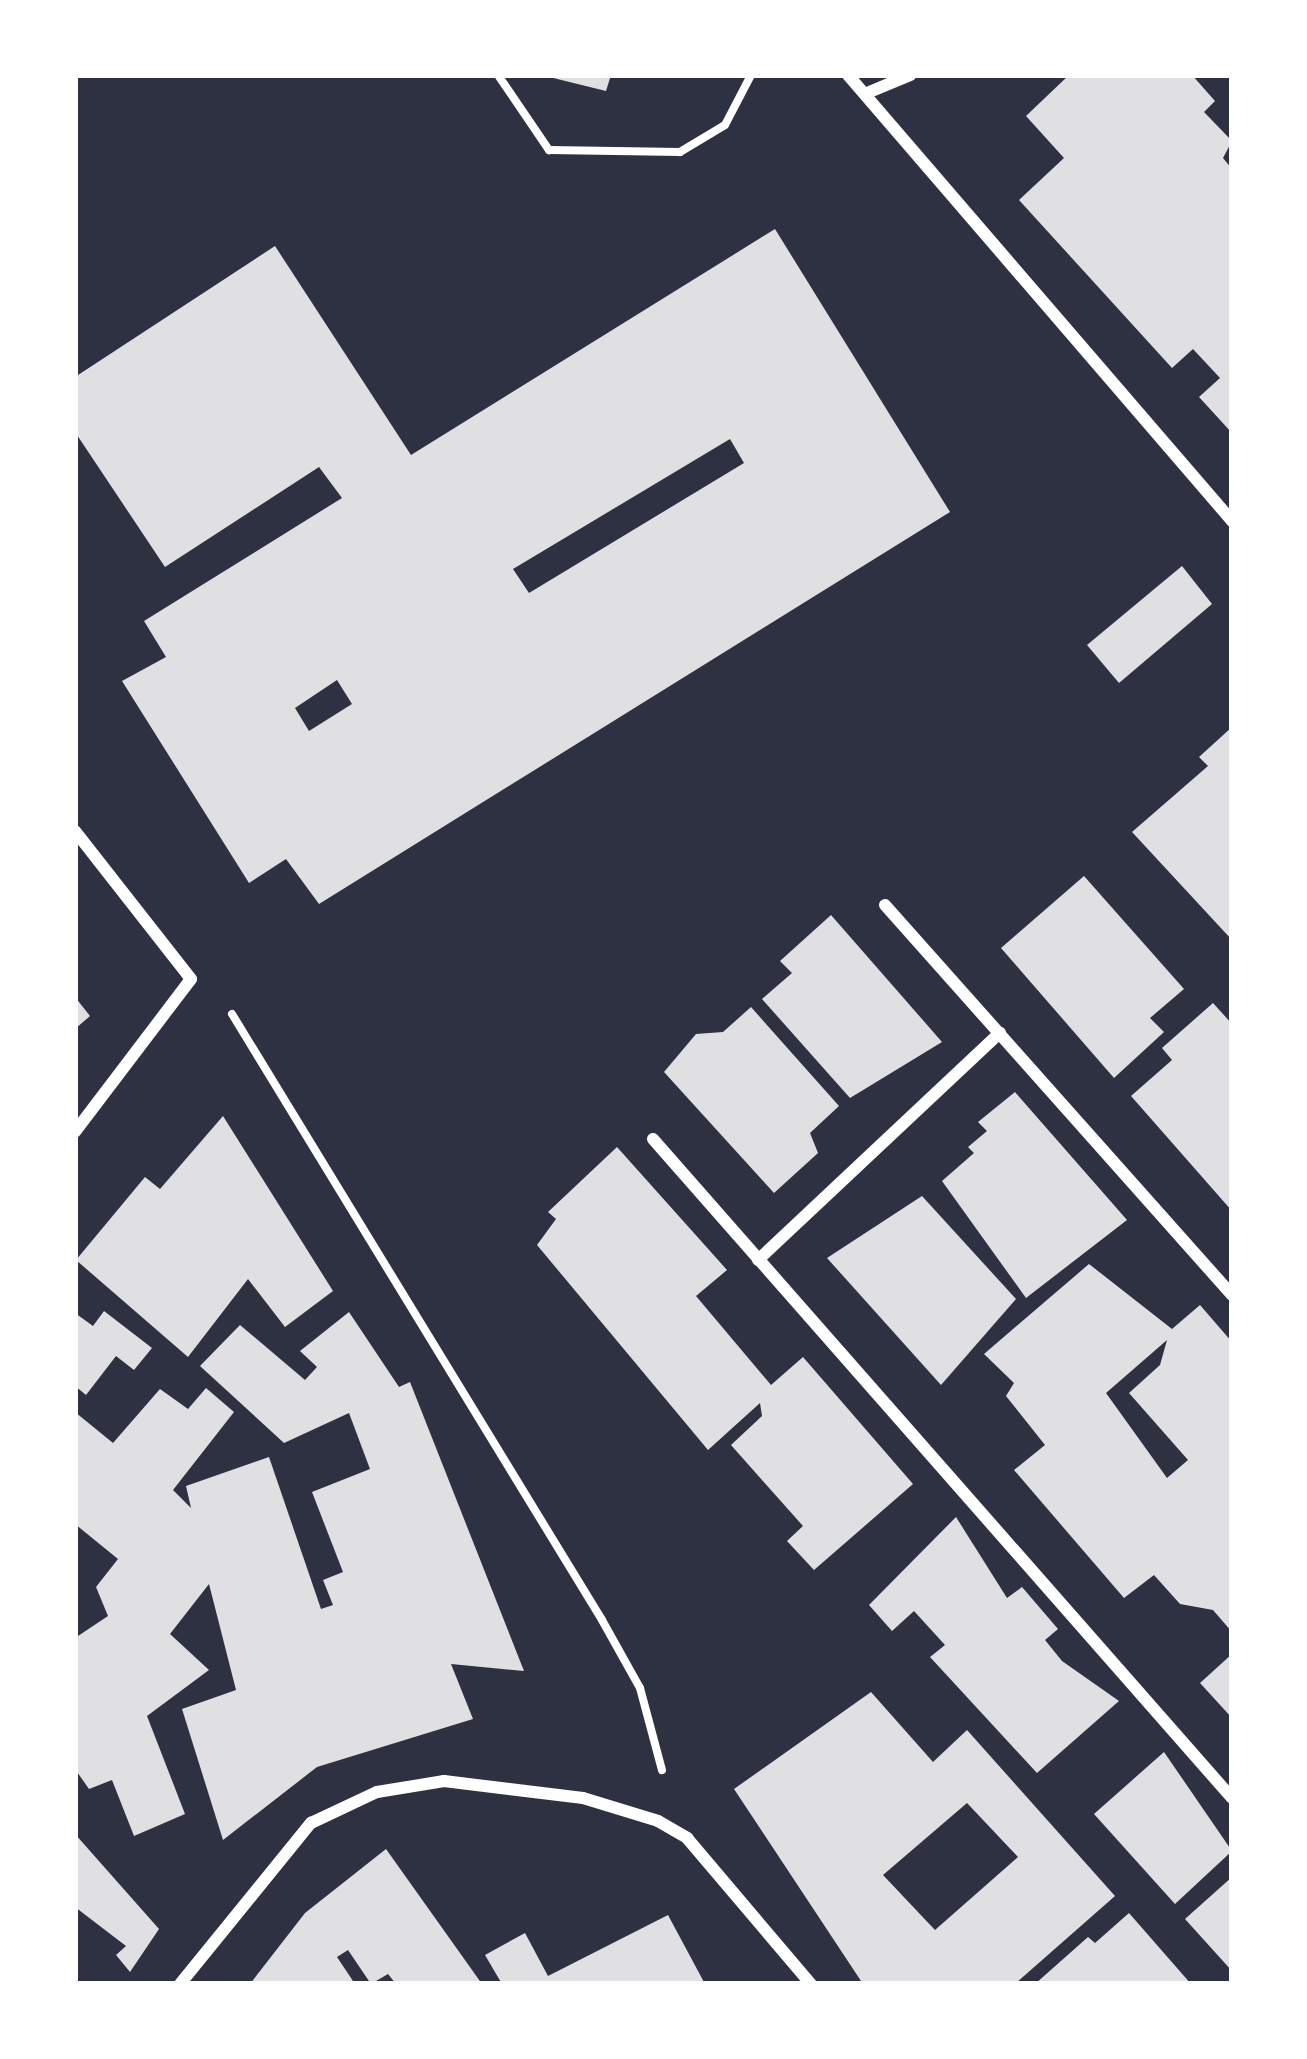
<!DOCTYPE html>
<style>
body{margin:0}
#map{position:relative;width:1307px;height:2059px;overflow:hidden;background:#2d3142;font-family:"Asap Condensed",sans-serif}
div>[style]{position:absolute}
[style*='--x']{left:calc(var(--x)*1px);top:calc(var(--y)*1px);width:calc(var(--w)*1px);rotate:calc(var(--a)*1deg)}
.building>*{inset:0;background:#e0e0e3}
.path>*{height:8px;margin:-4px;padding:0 4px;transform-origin:4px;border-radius:4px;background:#fff}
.minor>*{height:12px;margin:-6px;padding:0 6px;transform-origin:6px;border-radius:6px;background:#fff}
span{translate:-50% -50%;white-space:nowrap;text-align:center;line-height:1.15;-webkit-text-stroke:12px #fff;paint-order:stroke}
.frame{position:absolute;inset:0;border:78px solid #fff;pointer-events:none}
</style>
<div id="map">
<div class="building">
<i style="clip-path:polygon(541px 75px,611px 75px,606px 91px)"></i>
<i style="clip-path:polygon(1069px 75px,1192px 75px,1215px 101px,1204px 112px,1232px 141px,1223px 158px,1232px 169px,1232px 433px,1199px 397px,1220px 378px,1193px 349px,1172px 368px,1019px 200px,1064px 158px,1026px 116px)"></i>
<i style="clip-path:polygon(evenodd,775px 229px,950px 512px,319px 904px,286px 859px,249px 883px,122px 681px,166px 657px,144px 621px,342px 498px,319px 467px,165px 567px,75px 432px,75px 377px,275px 246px,411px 455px,775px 229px,730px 439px,744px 463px,529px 593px,513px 569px,730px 439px,775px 229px,337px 680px,352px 704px,309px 731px,295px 708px,337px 680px)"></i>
<i style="clip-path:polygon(1182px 566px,1212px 604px,1119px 683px,1087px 645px)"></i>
<i style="clip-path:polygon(1232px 727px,1232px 940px,1132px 832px,1208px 766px,1199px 757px)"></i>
<i style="clip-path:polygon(1084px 876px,1184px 989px,1150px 1018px,1164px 1032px,1114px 1078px,1001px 948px)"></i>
<i style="clip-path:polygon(831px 915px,942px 1042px,850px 1098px,762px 999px,792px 973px,780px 961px)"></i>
<i style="clip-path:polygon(75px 997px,90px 1016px,75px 1029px)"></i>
<i style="clip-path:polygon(1213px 1003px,1232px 1024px,1232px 1211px,1131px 1096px,1172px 1060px,1162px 1048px)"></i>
<i style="clip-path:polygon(751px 1007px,839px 1106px,810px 1133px,818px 1153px,774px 1193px,664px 1072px,696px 1034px,723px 1032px)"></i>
<i style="clip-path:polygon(1015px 1092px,1127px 1220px,1026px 1298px,942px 1181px,974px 1153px,968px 1147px,987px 1131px,978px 1122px)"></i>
<i style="clip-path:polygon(223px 1116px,333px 1291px,285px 1327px,248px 1279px,188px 1357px,76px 1260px,145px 1177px,160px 1189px)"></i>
<i style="clip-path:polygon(617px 1147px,727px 1270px,696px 1296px,771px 1385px,803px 1357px,913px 1484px,814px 1570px,787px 1541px,803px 1526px,731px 1445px,762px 1416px,760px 1403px,708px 1450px,537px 1245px,556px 1219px,548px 1212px)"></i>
<i style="clip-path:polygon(922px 1196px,1016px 1299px,941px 1385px,827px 1258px)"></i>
<i style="clip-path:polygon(evenodd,1089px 1264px,1172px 1329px,1200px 1305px,1232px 1342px,1232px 1632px,1213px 1610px,1180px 1604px,1154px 1575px,1124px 1598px,1014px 1470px,1045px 1445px,1006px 1396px,1014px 1383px,984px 1354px,1089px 1264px,1167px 1340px,1160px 1365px,1129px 1393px,1188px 1460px,1167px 1478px,1106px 1393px,1167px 1340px)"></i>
<i style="clip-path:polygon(104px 1311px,152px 1348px,134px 1370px,116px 1356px,86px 1395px,75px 1386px,75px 1313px,93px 1326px)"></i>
<i style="clip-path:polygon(349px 1312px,399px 1387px,410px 1382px,524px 1671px,451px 1664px,473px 1719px,317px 1767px,223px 1840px,182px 1709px,236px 1690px,209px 1584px,170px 1634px,209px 1670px,147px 1716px,185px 1814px,134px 1836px,112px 1780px,89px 1789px,75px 1769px,75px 1638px,108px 1616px,96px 1587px,118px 1559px,75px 1524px,75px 1412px,113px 1443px,160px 1389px,188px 1409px,206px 1388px,234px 1412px,173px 1490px,191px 1508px,186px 1486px,269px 1457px,321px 1609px,333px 1605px,323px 1580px,343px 1572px,312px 1492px,370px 1469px,349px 1413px,284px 1443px,200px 1366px,240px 1325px,305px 1380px,317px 1367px,300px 1351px)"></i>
<i style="clip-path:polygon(956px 1517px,1007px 1598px,1022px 1587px,1058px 1629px,1045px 1640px,1062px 1661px,1119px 1701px,1037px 1773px,930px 1657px,945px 1645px,914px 1611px,892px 1631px,869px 1605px)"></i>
<i style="clip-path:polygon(1232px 1654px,1232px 1718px,1200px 1683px)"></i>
<i style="clip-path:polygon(evenodd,871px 1692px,933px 1762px,967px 1730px,1115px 1896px,1015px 1984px,863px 1984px,734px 1789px,871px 1692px,967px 1803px,1018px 1857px,935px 1930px,883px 1875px,967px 1803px)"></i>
<i style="clip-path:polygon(1164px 1752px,1232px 1851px,1175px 1904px,1094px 1814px)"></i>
<i style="clip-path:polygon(75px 1834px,159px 1929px,130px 1972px,116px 1955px,126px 1946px,75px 1907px)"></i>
<i style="clip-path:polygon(386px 1849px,482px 1984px,396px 1984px,388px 1974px,371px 1984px,348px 1950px,337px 1957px,355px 1984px,250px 1984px,305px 1913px)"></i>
<i style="clip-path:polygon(1232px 1877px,1232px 1971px,1185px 1919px)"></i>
<i style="clip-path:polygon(1129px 1913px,1191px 1984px,1035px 1984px,1088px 1937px,1095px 1943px)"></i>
<i style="clip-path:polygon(668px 1915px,705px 1984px,502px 1984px,485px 1955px,525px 1933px,548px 1976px)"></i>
</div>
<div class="path">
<i style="--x:498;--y:75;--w:91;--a:55.8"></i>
<i style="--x:549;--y:150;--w:131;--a:0.9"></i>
<i style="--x:680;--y:152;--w:52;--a:-31"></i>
<i style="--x:725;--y:125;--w:56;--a:-62.5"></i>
<i style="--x:232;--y:1014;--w:710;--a:58.59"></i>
<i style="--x:602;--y:1620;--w:78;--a:60.8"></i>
<i style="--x:640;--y:1688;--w:85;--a:75"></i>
</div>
<div class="minor">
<i style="--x:848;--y:75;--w:589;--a:49.27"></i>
<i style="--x:867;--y:93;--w:47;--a:-22.7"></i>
<i style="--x:75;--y:831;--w:188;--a:51.9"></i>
<i style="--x:191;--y:979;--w:192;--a:127.2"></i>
<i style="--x:885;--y:905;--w:522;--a:48.34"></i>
<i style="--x:653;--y:1139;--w:877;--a:48.7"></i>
<i style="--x:758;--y:1260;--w:332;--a:-43.2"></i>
<i style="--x:180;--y:1984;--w:208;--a:-50.9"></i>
<i style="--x:311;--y:1823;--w:73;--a:-25.2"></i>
<i style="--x:377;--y:1792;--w:68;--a:-9.3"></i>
<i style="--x:444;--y:1781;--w:140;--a:7"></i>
<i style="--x:583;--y:1798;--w:78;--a:17"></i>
<i style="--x:658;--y:1821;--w:34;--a:30"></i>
<i style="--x:687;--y:1838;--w:192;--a:49.7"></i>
</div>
<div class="frame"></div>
</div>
